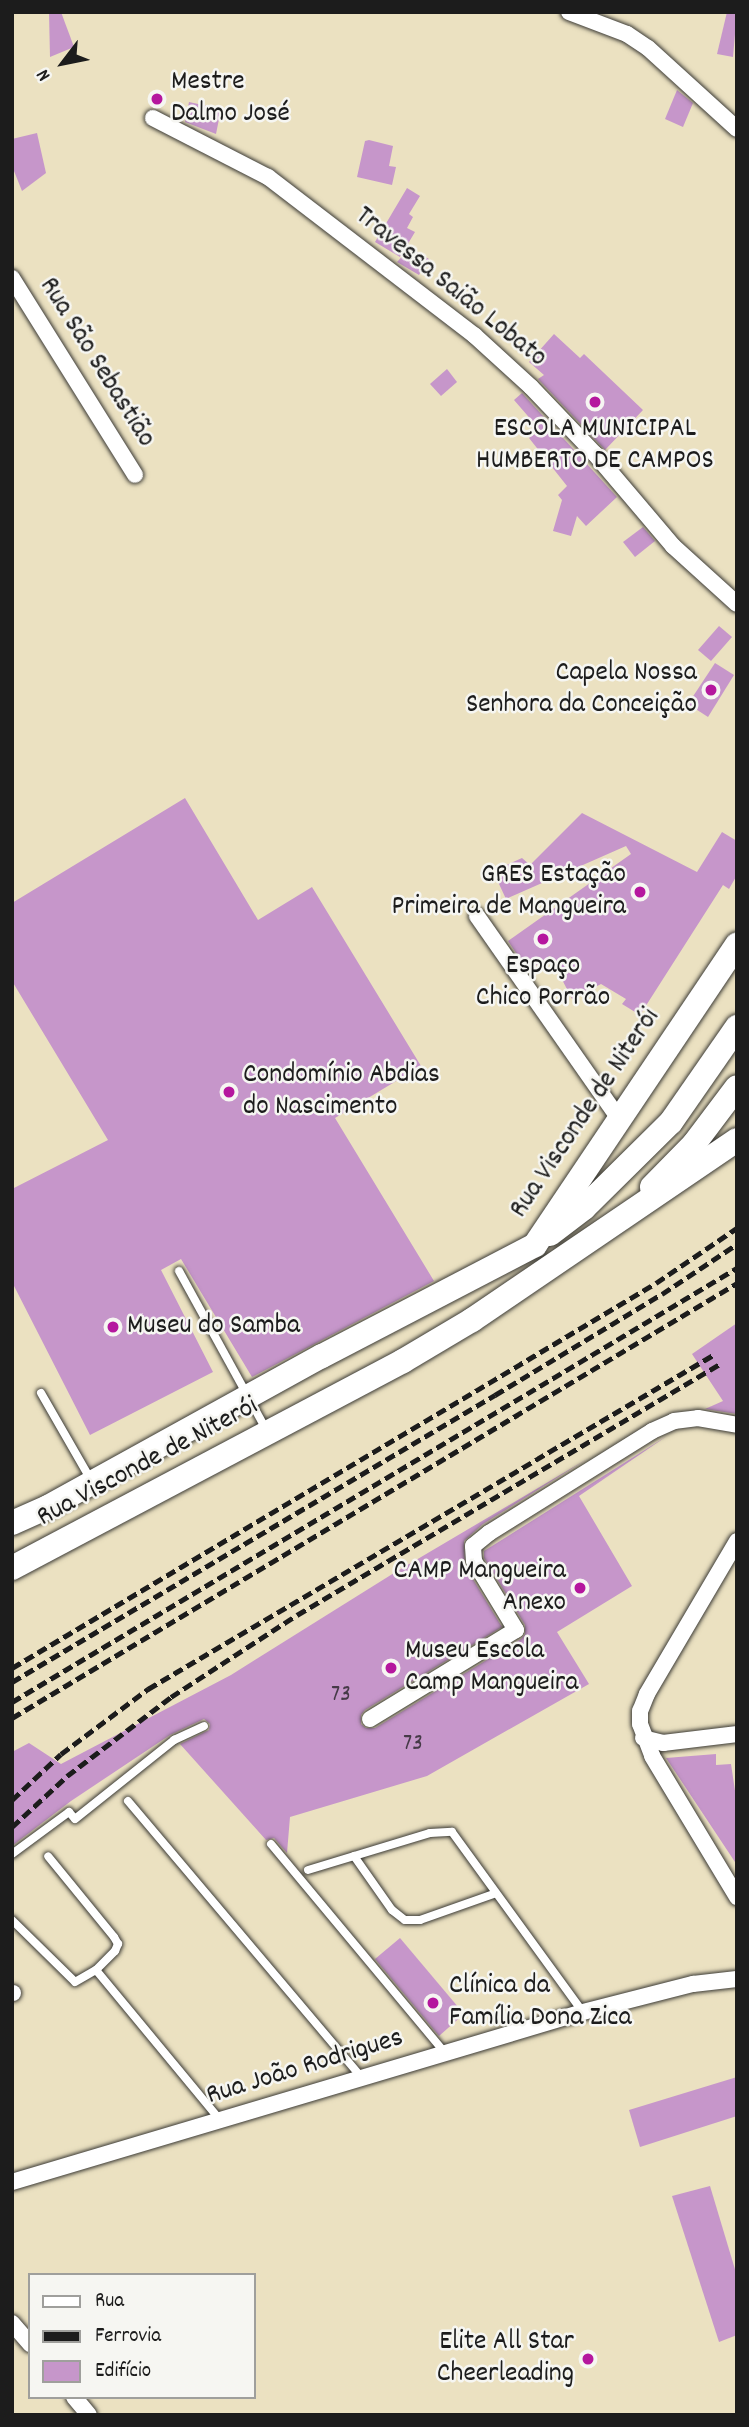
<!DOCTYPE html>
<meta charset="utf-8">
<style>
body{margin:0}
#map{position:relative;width:749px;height:2427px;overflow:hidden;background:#ebe1c1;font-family:Dekko,sans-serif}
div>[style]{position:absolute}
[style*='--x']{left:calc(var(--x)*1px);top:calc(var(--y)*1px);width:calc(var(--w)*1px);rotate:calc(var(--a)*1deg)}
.building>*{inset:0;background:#c696ca}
.roads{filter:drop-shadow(0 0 2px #3b3a35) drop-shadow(0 0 2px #3b3a35)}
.lane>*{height:8px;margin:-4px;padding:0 4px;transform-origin:4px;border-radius:4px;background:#fff}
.street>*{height:16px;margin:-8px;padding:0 8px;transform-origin:8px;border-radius:8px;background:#fff}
.primary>*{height:24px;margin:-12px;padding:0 12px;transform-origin:12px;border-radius:12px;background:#fff}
.rail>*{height:5px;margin-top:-2.5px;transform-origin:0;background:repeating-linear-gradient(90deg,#1c1c1c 0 10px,transparent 0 15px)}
.dots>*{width:19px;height:19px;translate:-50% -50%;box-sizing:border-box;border:4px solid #f6f6f2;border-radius:50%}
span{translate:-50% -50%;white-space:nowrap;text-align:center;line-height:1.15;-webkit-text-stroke:5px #f6f6f2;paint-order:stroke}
.number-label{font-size:24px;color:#463a48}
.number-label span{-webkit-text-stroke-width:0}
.poi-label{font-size:28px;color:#1c1c1c}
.left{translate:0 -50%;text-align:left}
.right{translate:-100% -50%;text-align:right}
.street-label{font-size:28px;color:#1c1c1c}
.frame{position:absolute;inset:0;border:14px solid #1c1c1c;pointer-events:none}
.legend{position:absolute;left:28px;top:2273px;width:228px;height:126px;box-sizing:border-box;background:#f6f6f2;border:2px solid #9f9f9c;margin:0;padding:9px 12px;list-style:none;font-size:21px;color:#1c1c1c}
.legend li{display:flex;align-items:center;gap:14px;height:35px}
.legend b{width:35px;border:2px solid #9f9f9c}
.north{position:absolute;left:28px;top:28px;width:70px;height:70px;-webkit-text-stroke:5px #f6f6f2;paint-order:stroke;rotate:238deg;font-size:19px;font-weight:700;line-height:28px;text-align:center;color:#1c1c1c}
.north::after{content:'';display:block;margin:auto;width:24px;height:32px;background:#1c1c1c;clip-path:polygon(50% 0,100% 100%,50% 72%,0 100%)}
</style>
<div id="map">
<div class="building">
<i style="clip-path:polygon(49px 12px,61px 12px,74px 47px,50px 57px)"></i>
<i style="clip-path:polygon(727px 12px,737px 12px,733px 57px,717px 54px)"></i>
<i style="clip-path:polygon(677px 90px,693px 103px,683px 127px,665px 119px)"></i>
<i style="clip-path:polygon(189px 102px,221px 109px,216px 134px,185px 122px)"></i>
<i style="clip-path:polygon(37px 133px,46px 173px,22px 191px,12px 166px,12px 139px)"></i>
<i style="clip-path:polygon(369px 140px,393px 146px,389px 166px,396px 167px,392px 185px,357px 177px,365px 141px)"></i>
<i style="clip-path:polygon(407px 188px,420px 196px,409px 214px,413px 217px,407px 228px,415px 232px,400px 257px,375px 242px)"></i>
<i style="clip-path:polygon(410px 248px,429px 259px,419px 275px,397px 262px)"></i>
<i style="clip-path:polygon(554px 334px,580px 358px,584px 354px,643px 410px,605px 450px,538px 379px,544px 375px,529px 362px)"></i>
<i style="clip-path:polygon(447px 369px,457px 382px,441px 396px,430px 384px)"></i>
<i style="clip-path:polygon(522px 393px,617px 497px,586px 526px,577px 516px,571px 536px,553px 531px,562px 500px,558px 495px,567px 486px,529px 438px,540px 430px,514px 400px)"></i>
<i style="clip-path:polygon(643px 527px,655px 541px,635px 557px,623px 542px)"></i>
<i style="clip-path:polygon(719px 626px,732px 637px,711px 661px,698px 650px)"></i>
<i style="clip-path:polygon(715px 663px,734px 675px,708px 717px,688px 704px)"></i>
<i style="clip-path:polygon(185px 798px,258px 920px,312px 887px,421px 1066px,335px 1118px,434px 1281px,252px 1377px,181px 1259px,161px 1270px,213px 1372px,90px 1435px,12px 1282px,12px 1189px,108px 1140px,12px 981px,12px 903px)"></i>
<i style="clip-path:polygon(582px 813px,697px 872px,722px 832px,737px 841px,737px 875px,729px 889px,723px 885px,640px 1015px,622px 1004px,626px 999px,601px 984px,572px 999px,550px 956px,528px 971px,508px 941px,631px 854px,626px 846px,506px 899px,493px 871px,522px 858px,530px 865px)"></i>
<i style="clip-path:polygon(737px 1323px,737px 1414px,705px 1409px,723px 1401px,692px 1354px)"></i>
<i style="clip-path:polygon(667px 1436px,579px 1496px,632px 1586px,557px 1632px,589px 1684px,427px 1776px,290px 1817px,287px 1853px,274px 1838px,266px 1840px,180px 1744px,209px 1730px,210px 1724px,204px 1719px,170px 1735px,71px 1801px,12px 1846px,12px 1752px,29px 1743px,61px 1764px,231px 1675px,394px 1573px,587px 1459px,483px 1524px,464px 1541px,465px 1566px,502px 1627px,365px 1710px,361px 1715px,361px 1724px,366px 1728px,375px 1728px,521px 1639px,525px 1634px,525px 1625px,484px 1558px,484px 1551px)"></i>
<i style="clip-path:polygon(716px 1754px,716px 1765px,731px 1764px,737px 1804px,737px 1865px,666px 1758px)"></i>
<i style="clip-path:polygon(400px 1938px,464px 2014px,439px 2036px,375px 1959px)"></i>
<i style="clip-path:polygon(737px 2077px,737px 2116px,640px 2147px,629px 2110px)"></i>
<i style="clip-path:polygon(710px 2186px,737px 2276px,737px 2335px,719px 2342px,672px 2196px)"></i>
</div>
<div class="roads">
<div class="lane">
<i style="--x:179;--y:1271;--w:183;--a:61.2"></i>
<i style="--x:41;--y:1393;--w:100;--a:60.1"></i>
<i style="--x:128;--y:1801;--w:361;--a:49.8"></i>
<i style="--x:271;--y:1844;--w:272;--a:50.2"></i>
<i style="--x:12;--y:1854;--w:71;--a:-36.4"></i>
<i style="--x:69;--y:1812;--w:9;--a:49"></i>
<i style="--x:75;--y:1819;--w:127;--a:-38.6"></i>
<i style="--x:174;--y:1740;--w:33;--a:-25"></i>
<i style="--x:354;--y:1856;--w:66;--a:54.9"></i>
<i style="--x:392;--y:1910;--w:16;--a:38"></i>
<i style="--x:405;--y:1920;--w:15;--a:0"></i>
<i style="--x:420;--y:1920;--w:78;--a:-19.4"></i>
<i style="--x:308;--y:1870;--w:127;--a:-16.9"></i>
<i style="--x:430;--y:1833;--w:22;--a:-3"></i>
<i style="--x:452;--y:1832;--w:223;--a:54"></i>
<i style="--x:12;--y:1920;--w:88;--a:44.5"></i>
<i style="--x:75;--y:1982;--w:24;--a:-30"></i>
<i style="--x:96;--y:1970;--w:27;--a:-45"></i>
<i style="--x:115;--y:1951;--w:8;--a:-67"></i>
<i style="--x:118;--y:1944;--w:8;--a:-120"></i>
<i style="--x:114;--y:1937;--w:104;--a:-129.2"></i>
<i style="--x:96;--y:1970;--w:195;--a:50.4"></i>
</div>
<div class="street">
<i style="--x:569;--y:12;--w:62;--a:20.8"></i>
<i style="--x:627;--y:34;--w:25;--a:34"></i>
<i style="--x:648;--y:48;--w:120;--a:42.3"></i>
<i style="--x:153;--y:118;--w:129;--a:27.2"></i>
<i style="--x:268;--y:177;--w:260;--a:37.5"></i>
<i style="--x:474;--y:335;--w:77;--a:42.4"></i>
<i style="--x:531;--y:387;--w:93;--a:46.3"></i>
<i style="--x:595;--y:454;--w:121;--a:49.7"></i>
<i style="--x:673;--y:546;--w:86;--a:42.2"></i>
<i style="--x:12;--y:278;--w:232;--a:58"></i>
<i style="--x:477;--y:916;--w:248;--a:55"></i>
<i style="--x:737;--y:1541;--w:178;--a:120.5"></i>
<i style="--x:647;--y:1694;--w:18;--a:112"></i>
<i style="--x:640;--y:1711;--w:13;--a:90"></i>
<i style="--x:640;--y:1724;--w:34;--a:69"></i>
<i style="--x:652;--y:1756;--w:165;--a:58.9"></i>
<i style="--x:370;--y:1719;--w:171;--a:-31.4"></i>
<i style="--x:516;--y:1630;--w:81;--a:-121.3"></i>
<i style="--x:474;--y:1561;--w:15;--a:-94"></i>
<i style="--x:473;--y:1546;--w:21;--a:-39"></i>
<i style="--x:489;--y:1533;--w:192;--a:-32"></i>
<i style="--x:652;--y:1431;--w:24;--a:-24"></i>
<i style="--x:674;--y:1421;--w:24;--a:-7"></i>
<i style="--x:698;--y:1418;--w:40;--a:10"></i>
<i style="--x:643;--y:1738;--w:21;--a:14"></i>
<i style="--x:663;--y:1743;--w:75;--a:-6.9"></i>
<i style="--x:12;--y:1993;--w:1;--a:0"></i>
<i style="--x:12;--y:2182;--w:596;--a:-16.58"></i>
<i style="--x:583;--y:2012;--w:114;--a:-14.3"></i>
<i style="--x:693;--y:1984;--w:44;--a:-6.5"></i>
<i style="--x:12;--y:2323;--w:28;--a:49"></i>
<i style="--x:74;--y:2397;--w:23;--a:50"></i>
</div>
<div class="primary">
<i style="--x:652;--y:1187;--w:60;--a:-45.7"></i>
<i style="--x:694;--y:1144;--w:71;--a:-53"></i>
<i style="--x:550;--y:1234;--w:43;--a:-37.4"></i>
<i style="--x:584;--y:1208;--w:122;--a:-44.7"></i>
<i style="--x:671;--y:1122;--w:116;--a:-55.2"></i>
<i style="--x:12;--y:1523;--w:39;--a:-24"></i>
<i style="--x:48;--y:1507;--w:313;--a:-28.9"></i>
<i style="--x:322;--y:1356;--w:240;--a:-27.5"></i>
<i style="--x:535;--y:1245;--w:362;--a:-56.1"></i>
<i style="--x:12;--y:1568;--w:442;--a:-27.9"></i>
<i style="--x:403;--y:1361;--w:80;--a:-30.7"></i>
<i style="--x:472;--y:1320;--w:320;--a:-34.2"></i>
</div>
</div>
<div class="rail">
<i style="--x:12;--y:1668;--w:750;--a:-30.87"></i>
<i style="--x:656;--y:1283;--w:98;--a:-34.2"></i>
<i style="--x:12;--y:1682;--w:562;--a:-30.72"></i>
<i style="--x:495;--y:1395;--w:195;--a:-31.2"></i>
<i style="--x:662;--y:1294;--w:90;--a:-33.7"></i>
<i style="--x:12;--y:1702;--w:845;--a:-30.91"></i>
<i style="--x:12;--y:1718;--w:845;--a:-30.96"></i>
<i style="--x:12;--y:1800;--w:67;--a:-43.2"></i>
<i style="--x:61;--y:1754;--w:109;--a:-36.8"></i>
<i style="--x:148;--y:1689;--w:659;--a:-30.58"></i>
<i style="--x:12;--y:1827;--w:75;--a:-42.8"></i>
<i style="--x:67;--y:1776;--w:131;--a:-37.2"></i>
<i style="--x:171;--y:1697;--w:150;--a:-33.1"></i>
<i style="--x:297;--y:1615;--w:492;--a:-30.7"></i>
</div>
<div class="dots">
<i style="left:157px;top:99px;background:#b5179e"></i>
<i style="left:595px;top:402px;background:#b5179e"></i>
<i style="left:711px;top:690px;background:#b5179e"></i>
<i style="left:640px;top:892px;background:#b5179e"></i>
<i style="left:543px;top:939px;background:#b5179e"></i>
<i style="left:229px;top:1092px;background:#b5179e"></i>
<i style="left:113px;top:1327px;background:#b5179e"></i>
<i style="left:580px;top:1588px;background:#b5179e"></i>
<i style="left:391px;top:1668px;background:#b5179e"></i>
<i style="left:433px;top:2003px;background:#b5179e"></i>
<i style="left:588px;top:2359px;background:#b5179e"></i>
</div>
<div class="number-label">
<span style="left:341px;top:1696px">73</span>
<span style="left:413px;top:1745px">73</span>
</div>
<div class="poi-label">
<span class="left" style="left:171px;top:99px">Mestre<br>Dalmo José</span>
<span style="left:595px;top:446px">ESCOLA MUNICIPAL<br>HUMBERTO DE CAMPOS</span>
<span class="right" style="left:697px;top:690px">Capela Nossa<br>Senhora da Conceição</span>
<span class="right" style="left:626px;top:892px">GRES Estação<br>Primeira de Mangueira</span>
<span style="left:543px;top:983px">Espaço<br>Chico Porrão</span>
<span class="left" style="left:243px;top:1092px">Condomínio Abdias<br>do Nascimento</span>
<span class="left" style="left:127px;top:1327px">Museu do Samba</span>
<span class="right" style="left:566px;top:1588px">CAMP Mangueira<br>Anexo</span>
<span class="left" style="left:405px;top:1668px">Museu Escola<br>Camp Mangueira</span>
<span class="left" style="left:449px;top:2003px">Clínica da<br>Família Dona Zica</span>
<span class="right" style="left:574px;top:2359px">Elite All Star<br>Cheerleading</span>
</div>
<div class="street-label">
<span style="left:450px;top:288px;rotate:39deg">Travessa Saião Lobato</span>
<span style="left:96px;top:363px;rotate:58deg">Rua São Sebastião</span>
<span style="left:586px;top:1114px;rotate:-56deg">Rua Visconde de Niterói</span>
<span style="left:148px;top:1463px;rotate:-28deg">Rua Visconde de Niterói</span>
<span style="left:305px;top:2068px;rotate:-17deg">Rua João Rodrigues</span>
</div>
<div class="frame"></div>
<ul class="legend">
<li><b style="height:9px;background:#fff"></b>Rua</li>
<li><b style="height:9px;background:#1c1c1c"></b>Ferrovia</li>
<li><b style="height:19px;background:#c696ca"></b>Edifício</li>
</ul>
<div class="north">N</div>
</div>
